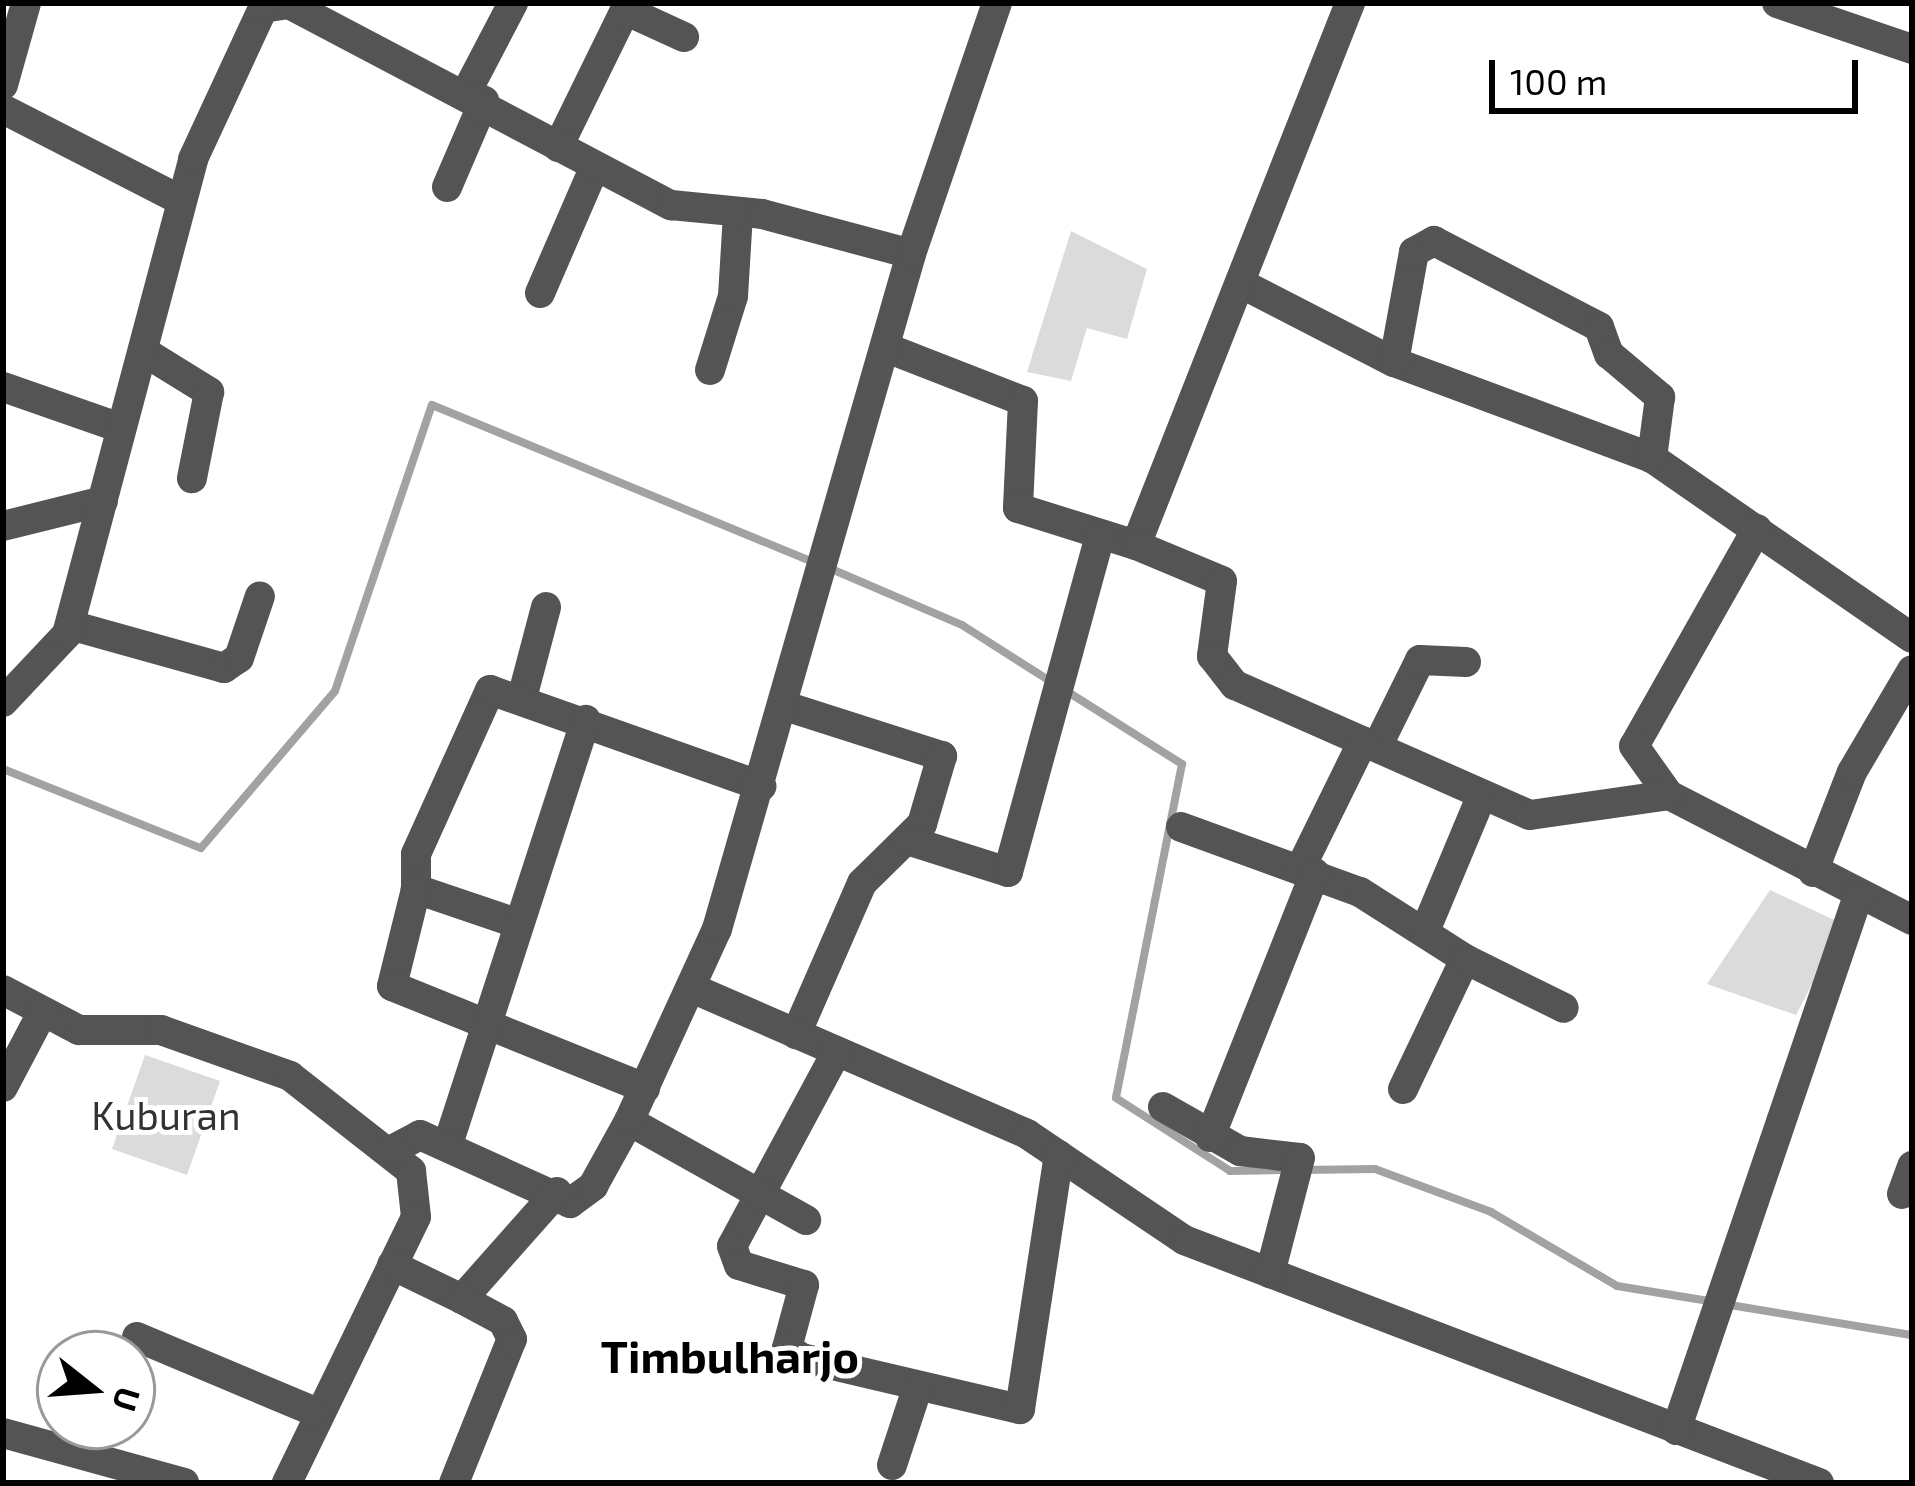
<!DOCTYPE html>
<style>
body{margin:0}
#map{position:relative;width:1915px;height:1486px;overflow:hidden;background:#fff;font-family:"Exo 2",sans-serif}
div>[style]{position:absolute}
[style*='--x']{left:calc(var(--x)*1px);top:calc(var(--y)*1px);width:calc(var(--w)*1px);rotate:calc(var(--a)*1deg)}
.green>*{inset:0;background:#dbdbdb}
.stream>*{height:8px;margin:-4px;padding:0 4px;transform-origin:4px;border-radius:4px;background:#a2a2a2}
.minor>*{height:30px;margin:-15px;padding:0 15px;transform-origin:15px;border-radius:15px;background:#545454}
span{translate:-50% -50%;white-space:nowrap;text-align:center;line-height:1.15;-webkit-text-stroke:10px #fff;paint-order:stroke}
.park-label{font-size:39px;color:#323232}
.quarter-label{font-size:45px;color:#000;font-weight:700}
.frame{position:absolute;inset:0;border:6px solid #000;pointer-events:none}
.north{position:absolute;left:36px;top:1330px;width:120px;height:120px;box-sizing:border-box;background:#fff;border:3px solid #999;border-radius:50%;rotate:107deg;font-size:33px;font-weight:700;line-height:48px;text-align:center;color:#000}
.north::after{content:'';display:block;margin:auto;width:42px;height:54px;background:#000;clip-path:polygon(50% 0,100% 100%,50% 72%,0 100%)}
.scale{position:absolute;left:1489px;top:60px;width:369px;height:54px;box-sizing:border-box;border:6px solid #000;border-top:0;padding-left:15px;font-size:36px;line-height:42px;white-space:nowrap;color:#000;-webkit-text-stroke:9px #fff;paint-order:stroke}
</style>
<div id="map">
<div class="green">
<i style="clip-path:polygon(1071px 231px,1147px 269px,1127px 339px,1087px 328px,1071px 381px,1027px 372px)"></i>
<i style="clip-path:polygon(1770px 890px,1843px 924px,1796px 1015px,1707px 984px)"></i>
<i style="clip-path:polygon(145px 1055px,220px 1081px,187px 1175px,112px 1149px)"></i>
</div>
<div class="stream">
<i style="--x:829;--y:568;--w:145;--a:23.2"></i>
<i style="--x:962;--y:625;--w:104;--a:32.5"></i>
<i style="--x:1068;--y:692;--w:135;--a:32.3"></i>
<i style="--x:1182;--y:764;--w:340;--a:101.2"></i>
<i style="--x:1116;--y:1098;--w:135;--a:32.6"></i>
<i style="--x:1230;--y:1171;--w:52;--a:-1.1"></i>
<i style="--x:3;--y:769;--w:213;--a:21.8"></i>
<i style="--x:201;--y:848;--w:206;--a:-49.5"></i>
<i style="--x:335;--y:691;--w:302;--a:-71.3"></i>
<i style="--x:432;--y:405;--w:414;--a:22.4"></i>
<i style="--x:1303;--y:1170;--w:72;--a:-0.8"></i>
<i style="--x:1375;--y:1169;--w:124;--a:20.3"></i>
<i style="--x:1491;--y:1212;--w:146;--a:30.4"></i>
<i style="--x:1617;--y:1286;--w:93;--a:9.3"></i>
<i style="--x:1724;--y:1304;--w:191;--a:9.4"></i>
</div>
<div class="minor">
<i style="--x:1777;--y:3;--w:143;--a:18.8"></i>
<i style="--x:3;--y:85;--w:85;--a:-74.3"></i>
<i style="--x:466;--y:93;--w:102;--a:-62.4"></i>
<i style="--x:3;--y:109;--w:199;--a:27.2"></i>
<i style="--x:558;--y:147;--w:153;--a:-63.9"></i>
<i style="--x:625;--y:10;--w:65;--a:24.6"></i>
<i style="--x:447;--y:187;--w:94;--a:-66.7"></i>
<i style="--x:1240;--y:283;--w:173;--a:27.2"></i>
<i style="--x:1394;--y:362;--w:275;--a:20.4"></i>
<i style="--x:1652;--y:458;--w:316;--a:34.7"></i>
<i style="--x:540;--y:293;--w:138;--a:-66.6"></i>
<i style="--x:887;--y:348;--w:146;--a:21.3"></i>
<i style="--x:1023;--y:401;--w:107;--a:92.7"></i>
<i style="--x:1018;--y:508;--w:124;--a:17.4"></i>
<i style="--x:1136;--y:545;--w:583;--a:-68.45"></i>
<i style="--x:143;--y:351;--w:78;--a:31.8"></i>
<i style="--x:209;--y:392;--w:88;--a:101.2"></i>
<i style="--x:1394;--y:362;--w:112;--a:-79.7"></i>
<i style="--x:1414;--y:252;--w:23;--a:-29"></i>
<i style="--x:1434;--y:241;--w:186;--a:27.5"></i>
<i style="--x:1599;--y:327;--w:29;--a:70"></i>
<i style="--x:1609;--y:354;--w:67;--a:40.1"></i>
<i style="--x:1660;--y:397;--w:62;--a:97.5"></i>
<i style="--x:710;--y:370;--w:77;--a:-72.7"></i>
<i style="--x:733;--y:296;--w:81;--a:-86.5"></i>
<i style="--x:3;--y:387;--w:125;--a:19.2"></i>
<i style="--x:3;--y:526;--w:103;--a:-14"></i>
<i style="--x:1757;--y:529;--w:249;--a:119.5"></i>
<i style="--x:1634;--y:746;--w:60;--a:54.5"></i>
<i style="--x:1669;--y:795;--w:273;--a:27.2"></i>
<i style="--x:1136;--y:545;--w:93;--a:22.7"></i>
<i style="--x:1222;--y:581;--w:76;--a:97.6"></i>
<i style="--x:1212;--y:656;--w:37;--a:52"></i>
<i style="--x:1235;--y:685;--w:322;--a:23.8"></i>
<i style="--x:1530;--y:815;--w:140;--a:-8.2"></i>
<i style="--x:70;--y:625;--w:160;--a:15.6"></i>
<i style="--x:224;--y:668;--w:18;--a:-34"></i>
<i style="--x:239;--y:658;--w:65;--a:-71.3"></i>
<i style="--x:522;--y:698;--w:94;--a:-75.2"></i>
<i style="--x:3;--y:702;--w:93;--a:-46.7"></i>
<i style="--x:67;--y:634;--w:491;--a:-75.1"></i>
<i style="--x:193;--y:159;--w:166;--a:-65.1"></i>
<i style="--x:263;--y:8;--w:26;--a:-9"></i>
<i style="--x:289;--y:4;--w:432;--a:27.8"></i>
<i style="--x:671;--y:205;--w:91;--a:5.6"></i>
<i style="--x:762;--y:214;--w:154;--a:15"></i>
<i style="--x:785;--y:706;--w:165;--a:17.7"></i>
<i style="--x:942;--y:756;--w:71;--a:106.4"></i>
<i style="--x:922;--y:824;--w:84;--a:135.5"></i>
<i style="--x:862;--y:883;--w:165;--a:113.6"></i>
<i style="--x:1377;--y:747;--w:97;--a:-63.7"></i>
<i style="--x:1420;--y:660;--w:46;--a:2.5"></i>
<i style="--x:1181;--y:827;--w:190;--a:20"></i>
<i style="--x:1360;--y:892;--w:125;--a:32.5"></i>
<i style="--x:1465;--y:959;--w:144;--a:115.5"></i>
<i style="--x:907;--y:840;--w:106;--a:17.6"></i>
<i style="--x:1008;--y:872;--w:348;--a:-74.7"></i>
<i style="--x:1301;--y:867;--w:140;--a:-63.8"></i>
<i style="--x:1813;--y:872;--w:107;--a:-68.7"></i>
<i style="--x:1852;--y:772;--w:118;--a:-59.5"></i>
<i style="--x:416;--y:889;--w:35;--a:-90"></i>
<i style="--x:416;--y:854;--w:180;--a:-65.7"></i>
<i style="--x:490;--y:690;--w:288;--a:19.5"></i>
<i style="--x:516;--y:923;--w:106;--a:-161.2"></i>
<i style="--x:416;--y:889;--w:100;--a:103.9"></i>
<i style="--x:392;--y:986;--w:273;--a:22"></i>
<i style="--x:1425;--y:931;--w:145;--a:-67.3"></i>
<i style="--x:1465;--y:959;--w:110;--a:26.3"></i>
<i style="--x:694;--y:989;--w:363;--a:23.5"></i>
<i style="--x:1027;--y:1134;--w:189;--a:34"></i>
<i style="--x:1184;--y:1240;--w:680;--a:20.94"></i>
<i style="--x:3;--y:990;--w:86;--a:27.8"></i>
<i style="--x:79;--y:1030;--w:82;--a:0"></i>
<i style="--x:161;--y:1030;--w:137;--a:19.6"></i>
<i style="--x:290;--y:1076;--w:154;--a:38.1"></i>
<i style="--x:411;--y:1171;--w:46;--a:83.8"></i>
<i style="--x:416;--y:1217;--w:296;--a:115.9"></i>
<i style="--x:836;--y:1053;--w:219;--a:118.3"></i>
<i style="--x:732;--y:1246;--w:20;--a:70"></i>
<i style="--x:739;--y:1265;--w:68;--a:17.1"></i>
<i style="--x:804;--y:1285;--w:65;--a:105.1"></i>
<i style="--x:787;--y:1348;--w:18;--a:34"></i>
<i style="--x:802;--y:1358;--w:224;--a:13.2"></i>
<i style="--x:1020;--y:1409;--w:257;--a:-81.3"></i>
<i style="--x:3;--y:1087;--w:84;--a:-62.2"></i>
<i style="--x:1163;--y:1107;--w:89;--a:29.7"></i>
<i style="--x:1240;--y:1151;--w:60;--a:6.7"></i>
<i style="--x:1300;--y:1158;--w:119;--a:104.6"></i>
<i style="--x:629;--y:1121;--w:203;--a:29.2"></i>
<i style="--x:1210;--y:1137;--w:284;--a:-68.3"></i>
<i style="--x:448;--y:1144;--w:446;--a:-72"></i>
<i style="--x:392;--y:1150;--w:32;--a:-28"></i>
<i style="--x:420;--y:1135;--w:165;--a:24.4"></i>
<i style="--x:570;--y:1203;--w:29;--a:-36"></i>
<i style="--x:593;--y:1186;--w:74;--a:-61"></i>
<i style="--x:629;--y:1121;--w:211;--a:-65.4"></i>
<i style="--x:717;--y:929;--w:702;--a:-73.96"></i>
<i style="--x:911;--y:254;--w:265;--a:-71.1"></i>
<i style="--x:1902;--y:1194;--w:30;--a:-70"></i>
<i style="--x:392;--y:1265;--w:78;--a:25.9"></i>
<i style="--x:462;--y:1299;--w:143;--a:-48.4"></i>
<i style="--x:137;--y:1337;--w:193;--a:22.8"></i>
<i style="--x:1676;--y:1430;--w:564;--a:-71.18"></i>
<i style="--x:3;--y:1433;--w:188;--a:15.4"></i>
<i style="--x:892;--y:1465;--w:80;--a:-71.8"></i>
<i style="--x:454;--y:1483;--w:155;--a:-68.1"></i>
<i style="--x:512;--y:1339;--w:20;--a:-117"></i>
<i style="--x:503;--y:1321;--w:47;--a:-151.8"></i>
</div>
<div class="park-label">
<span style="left:166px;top:1115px">Kuburan</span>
</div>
<div class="quarter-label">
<span style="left:730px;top:1356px">Timbulharjo</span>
</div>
<div class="frame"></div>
<div class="north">U</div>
<div class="scale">100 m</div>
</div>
